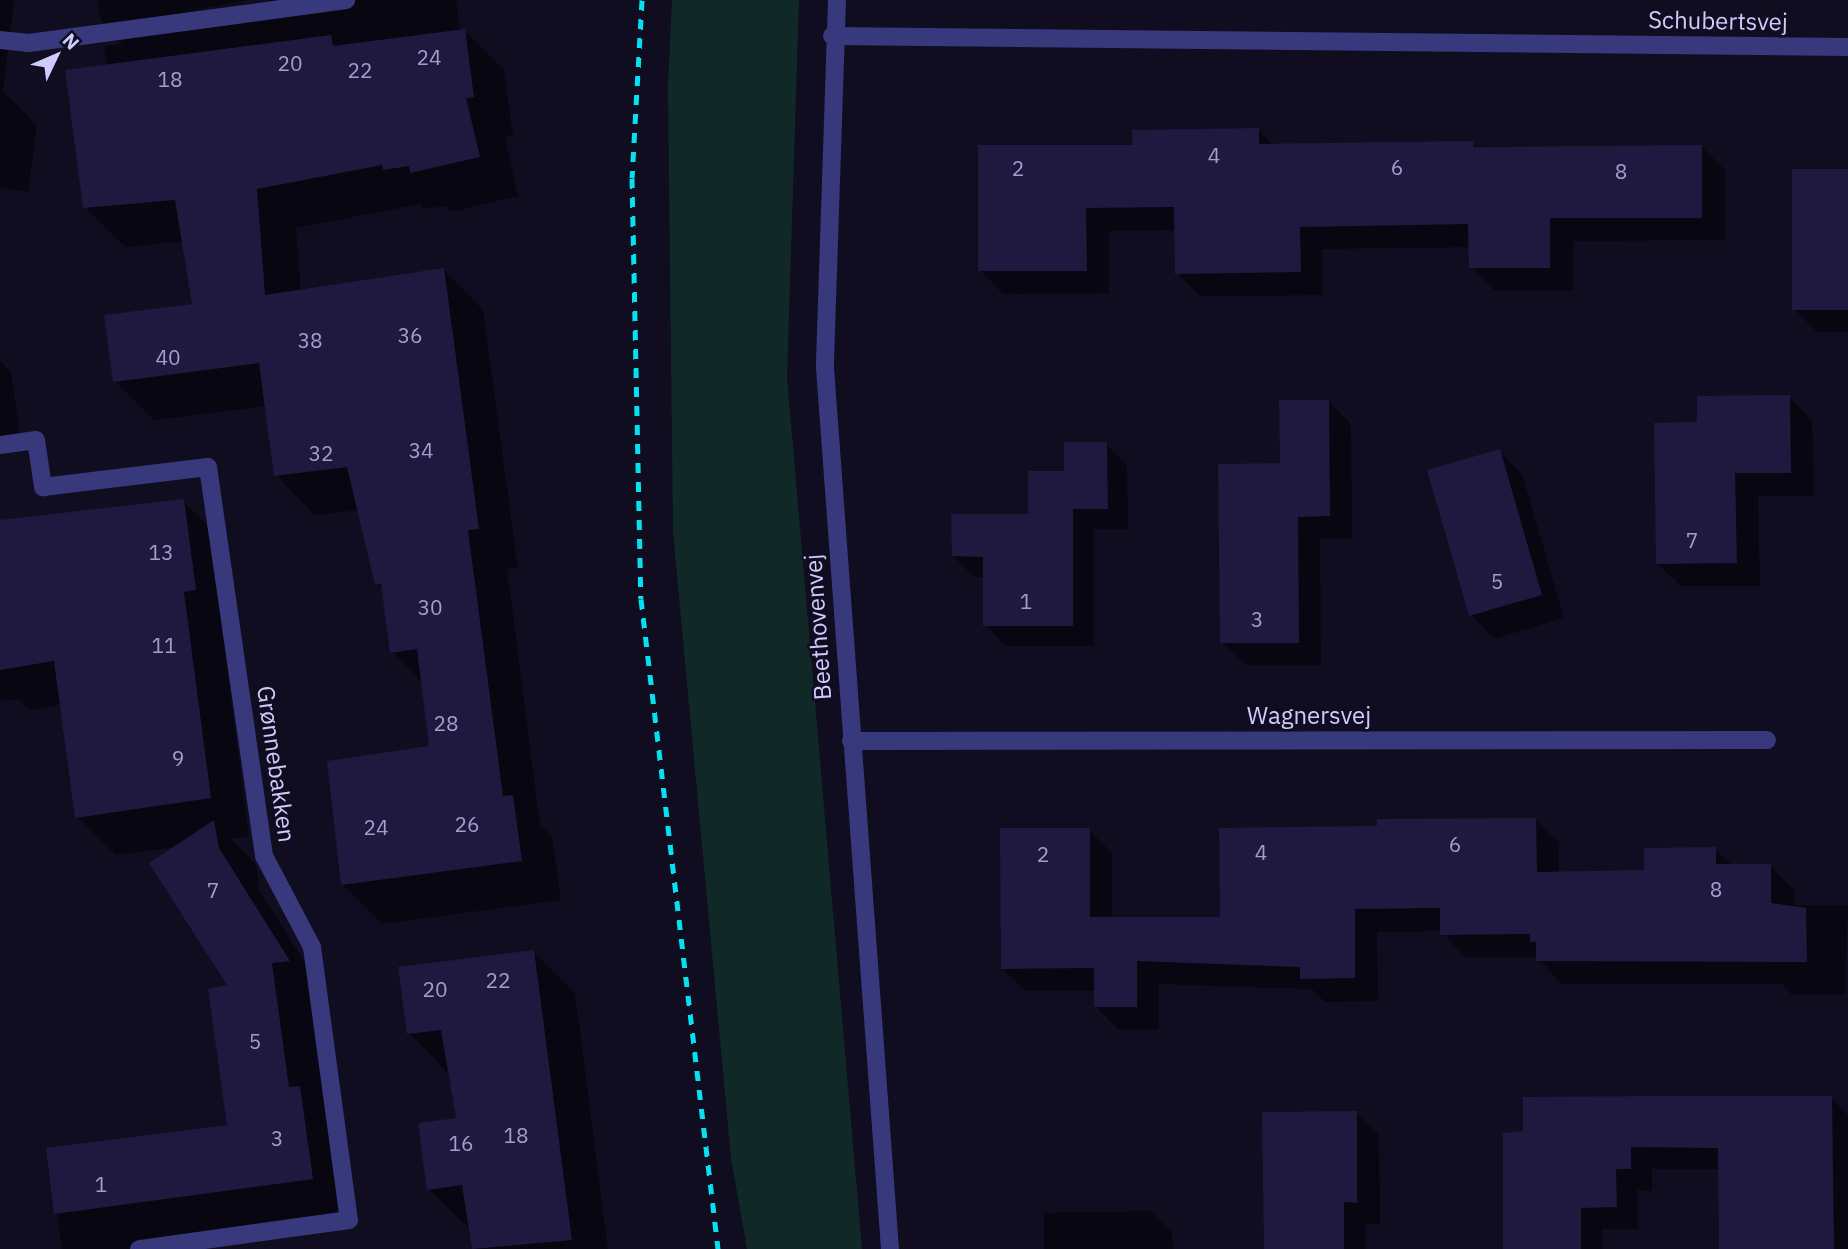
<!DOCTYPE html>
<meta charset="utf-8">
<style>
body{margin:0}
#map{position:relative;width:1848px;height:1249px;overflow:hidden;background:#0f0d1f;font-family:"IBM Plex Sans",sans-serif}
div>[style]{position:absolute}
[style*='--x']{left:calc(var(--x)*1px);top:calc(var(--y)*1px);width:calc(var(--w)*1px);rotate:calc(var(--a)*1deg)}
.green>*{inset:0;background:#102927}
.shadow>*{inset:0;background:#0007}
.building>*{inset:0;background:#1f193f}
.minor>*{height:18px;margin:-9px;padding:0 9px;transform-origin:9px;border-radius:9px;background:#38387d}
.rail>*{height:5px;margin-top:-2.5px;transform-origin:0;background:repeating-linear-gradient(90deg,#04e2f2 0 10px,transparent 0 19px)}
span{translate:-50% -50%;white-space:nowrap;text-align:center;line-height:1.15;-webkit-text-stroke:5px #0f0d1f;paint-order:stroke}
.number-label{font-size:21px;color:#a39ece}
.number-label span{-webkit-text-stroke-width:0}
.street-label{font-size:24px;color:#cfcbfe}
.north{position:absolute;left:21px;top:21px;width:70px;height:70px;-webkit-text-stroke:5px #0f0d1f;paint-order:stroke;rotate:46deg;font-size:19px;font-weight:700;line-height:28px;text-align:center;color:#cfcbfe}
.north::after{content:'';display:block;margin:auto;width:24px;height:32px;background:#cfcbfe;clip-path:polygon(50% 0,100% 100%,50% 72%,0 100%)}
</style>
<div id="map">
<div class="green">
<i style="clip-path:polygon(672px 0,799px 0,787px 377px,862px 1249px,747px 1249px,731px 1158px,673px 532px,668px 87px)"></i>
</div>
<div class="shadow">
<i style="clip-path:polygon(0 0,14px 0,3px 91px,37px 126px,28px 192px,0 188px)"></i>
<i style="clip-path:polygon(97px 0,248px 0,173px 14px,274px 0,456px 0,460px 31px,465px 31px,504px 70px,513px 136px,505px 137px,518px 196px,451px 212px,445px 206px,424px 209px,420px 204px,296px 228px,301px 292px,444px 270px,483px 310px,518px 568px,507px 569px,540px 824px,552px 836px,561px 900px,382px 924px,343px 885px,431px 748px,423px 683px,392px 652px,384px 591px,377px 584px,359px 510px,315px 515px,276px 475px,267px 406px,154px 420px,115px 381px,194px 305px,184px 241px,125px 247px,85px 207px,107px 67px,104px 46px,123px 44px,101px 21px)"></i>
<i style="clip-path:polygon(1258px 130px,1273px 145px,1702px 147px,1725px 170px,1725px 240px,1573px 241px,1573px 291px,1494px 290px,1471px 267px,1471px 247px,1322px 249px,1323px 295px,1200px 296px,1177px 273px,1176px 230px,1109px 231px,1109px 293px,1003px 294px,980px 270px,1134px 147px)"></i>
<i style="clip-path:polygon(1848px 170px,1848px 332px,1817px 332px,1794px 309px)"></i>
<i style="clip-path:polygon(0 361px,11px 372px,20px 436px,0 439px)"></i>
<i style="clip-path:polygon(1789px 397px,1812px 420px,1814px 496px,1758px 496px,1760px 586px,1681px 586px,1657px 563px,1698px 424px)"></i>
<i style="clip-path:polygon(1329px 402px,1351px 424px,1352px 538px,1320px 539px,1321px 665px,1245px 665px,1222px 642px,1282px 465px)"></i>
<i style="clip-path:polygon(1106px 444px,1127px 465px,1128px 529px,1094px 529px,1094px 646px,1006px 646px,985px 625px,985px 577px,974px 577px,953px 556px,1030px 516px,1066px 473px)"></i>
<i style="clip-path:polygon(1499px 451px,1522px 474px,1564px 618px,1494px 639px,1471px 615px)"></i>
<i style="clip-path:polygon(183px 501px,222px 540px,233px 628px,222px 630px,249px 836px,231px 839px,256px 864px,260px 892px,330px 1002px,312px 1005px,354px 1221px,186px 1249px,62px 1249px,48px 1150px,229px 1126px,230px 986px,177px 847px,116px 855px,77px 817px,62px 704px,30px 710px,18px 699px,0 701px,0 535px)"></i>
<i style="clip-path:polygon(1536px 820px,1559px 843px,1559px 874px,1646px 872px,1715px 849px,1732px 865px,1770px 866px,1794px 889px,1794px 905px,1848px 905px,1845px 995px,1792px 995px,1782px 984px,1561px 984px,1538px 957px,1465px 957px,1441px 931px,1377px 932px,1378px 1001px,1325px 1002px,1312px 989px,1159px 984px,1159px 1029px,1119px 1030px,1095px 1006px,1095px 991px,1026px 991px,1002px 968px,1089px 830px,1112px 853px,1112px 919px,1222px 919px,1379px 827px)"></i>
<i style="clip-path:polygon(533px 951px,575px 993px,608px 1249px,474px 1249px,471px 1230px,428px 1189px,459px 1119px,451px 1076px,409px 1033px)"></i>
<i style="clip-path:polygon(1831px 1098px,1848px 1115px,1848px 1249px,1721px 1249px,1720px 1169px,1652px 1169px,1652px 1191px,1637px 1190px,1638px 1229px,1602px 1229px,1602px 1249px,1504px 1249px,1505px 1134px)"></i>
<i style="clip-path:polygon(1356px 1112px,1379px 1135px,1380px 1225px,1366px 1224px,1366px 1249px,1266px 1249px)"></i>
<i style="clip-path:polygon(1151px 1211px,1172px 1232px,1173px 1249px,1044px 1249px,1044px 1213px)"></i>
</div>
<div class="building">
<i style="clip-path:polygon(465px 29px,474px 97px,466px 98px,480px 157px,410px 173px,409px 166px,383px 170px,382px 165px,257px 189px,265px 295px,444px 268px,479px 529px,468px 530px,503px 796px,513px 795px,522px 861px,341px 885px,327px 761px,429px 746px,417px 649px,390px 653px,381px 584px,375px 585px,347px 467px,274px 476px,259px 363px,113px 382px,104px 315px,192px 304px,175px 200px,83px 208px,65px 70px,331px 35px,333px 46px)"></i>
<i style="clip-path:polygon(1259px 128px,1259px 144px,1473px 141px,1473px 147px,1702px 145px,1702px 218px,1550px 218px,1550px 268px,1469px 268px,1468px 224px,1300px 227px,1301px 272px,1175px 274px,1174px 207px,1086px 208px,1087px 271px,978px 271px,978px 145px,1133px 145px,1132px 130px)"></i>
<i style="clip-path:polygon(1792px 169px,1848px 169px,1848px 310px,1792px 310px)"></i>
<i style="clip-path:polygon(1790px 395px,1791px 473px,1735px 473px,1737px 563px,1656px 564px,1654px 423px,1697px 422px,1697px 396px)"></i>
<i style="clip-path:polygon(1279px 400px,1329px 400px,1330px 516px,1298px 517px,1299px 643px,1220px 643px,1218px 464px,1280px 463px)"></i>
<i style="clip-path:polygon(1064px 442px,1107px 442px,1108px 509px,1073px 509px,1073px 626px,983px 626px,983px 557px,952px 556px,951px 514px,1028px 514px,1028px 471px,1064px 471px)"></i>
<i style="clip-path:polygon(1500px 449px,1542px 595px,1469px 616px,1427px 470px)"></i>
<i style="clip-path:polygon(184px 499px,196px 590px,184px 592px,211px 798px,75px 818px,54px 661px,0 670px,0 520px)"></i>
<i style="clip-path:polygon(1536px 818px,1537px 872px,1644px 870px,1644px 848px,1716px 847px,1716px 864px,1771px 864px,1771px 903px,1806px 908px,1807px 962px,1536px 961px,1536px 942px,1530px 942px,1530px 934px,1440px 935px,1440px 908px,1355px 909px,1355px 978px,1300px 979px,1300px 967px,1137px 961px,1137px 1007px,1094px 1007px,1094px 968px,1001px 969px,1000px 828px,1090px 828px,1090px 917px,1220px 917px,1219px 828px,1377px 826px,1377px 819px)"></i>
<i style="clip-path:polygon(214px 820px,219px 848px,290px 961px,272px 963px,289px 1087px,300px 1086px,313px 1179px,54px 1214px,46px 1148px,227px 1125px,208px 989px,227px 985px,149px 863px)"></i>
<i style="clip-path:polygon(534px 950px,572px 1240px,472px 1249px,462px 1185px,427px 1190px,418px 1123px,456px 1118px,441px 1030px,407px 1034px,398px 967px)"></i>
<i style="clip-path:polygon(1665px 1096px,1832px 1096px,1834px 1249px,1719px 1249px,1718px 1148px,1631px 1147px,1631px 1169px,1616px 1169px,1617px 1207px,1581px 1208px,1581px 1249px,1503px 1249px,1503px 1133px,1523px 1131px,1523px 1097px)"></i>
<i style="clip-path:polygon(1357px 1111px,1357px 1203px,1344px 1202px,1344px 1249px,1264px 1249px,1262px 1112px)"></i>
</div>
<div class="minor">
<i style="--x:837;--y:0;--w:368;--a:91.9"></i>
<i style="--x:825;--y:368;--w:883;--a:85.78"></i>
<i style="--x:832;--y:36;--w:1016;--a:0.62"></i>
<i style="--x:0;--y:40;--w:29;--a:6"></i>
<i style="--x:29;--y:43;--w:320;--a:-7.7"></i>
<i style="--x:0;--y:445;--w:36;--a:-8"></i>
<i style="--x:36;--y:440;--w:48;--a:81.5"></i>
<i style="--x:43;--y:487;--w:166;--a:-6.9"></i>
<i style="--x:208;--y:467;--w:393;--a:81.8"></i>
<i style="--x:264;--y:856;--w:103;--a:62.2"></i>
<i style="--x:312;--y:947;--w:275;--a:82.3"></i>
<i style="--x:349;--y:1220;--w:212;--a:172.1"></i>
<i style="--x:851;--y:741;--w:916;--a:-0.06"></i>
</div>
<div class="rail">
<i style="--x:642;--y:0;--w:178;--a:93.2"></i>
<i style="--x:632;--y:178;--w:421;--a:88.8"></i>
<i style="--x:641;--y:599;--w:655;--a:83.24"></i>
</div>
<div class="number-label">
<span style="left:429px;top:57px">24</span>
<span style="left:290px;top:63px">20</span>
<span style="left:360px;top:70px">22</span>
<span style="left:170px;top:79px">18</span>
<span style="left:1214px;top:155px">4</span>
<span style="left:1397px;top:167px">6</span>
<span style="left:1018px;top:168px">2</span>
<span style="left:1621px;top:171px">8</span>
<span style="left:410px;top:335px">36</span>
<span style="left:310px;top:340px">38</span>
<span style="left:168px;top:357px">40</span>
<span style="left:421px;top:450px">34</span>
<span style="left:321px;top:453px">32</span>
<span style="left:1692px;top:540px">7</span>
<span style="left:161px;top:552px">13</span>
<span style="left:1497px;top:581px">5</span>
<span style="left:1026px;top:601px">1</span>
<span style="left:430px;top:607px">30</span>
<span style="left:1257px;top:619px">3</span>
<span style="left:164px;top:645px">11</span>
<span style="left:446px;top:723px">28</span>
<span style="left:178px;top:758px">9</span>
<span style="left:467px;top:824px">26</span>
<span style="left:376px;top:827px">24</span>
<span style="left:1455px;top:844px">6</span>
<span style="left:1261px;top:852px">4</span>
<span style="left:1043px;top:854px">2</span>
<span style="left:1716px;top:889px">8</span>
<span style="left:213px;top:890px">7</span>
<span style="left:498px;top:980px">22</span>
<span style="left:435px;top:989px">20</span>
<span style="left:255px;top:1041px">5</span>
<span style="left:516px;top:1135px">18</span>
<span style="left:277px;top:1138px">3</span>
<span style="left:461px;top:1143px">16</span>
<span style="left:101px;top:1184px">1</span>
</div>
<div class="street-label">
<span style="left:1718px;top:21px;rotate:1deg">Schubertsvej</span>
<span style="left:818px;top:627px;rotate:-94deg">Beethovenvej</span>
<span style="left:1309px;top:716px">Wagnersvej</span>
<span style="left:276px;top:764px;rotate:82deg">Grønnebakken</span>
</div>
<div class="north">N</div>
</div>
